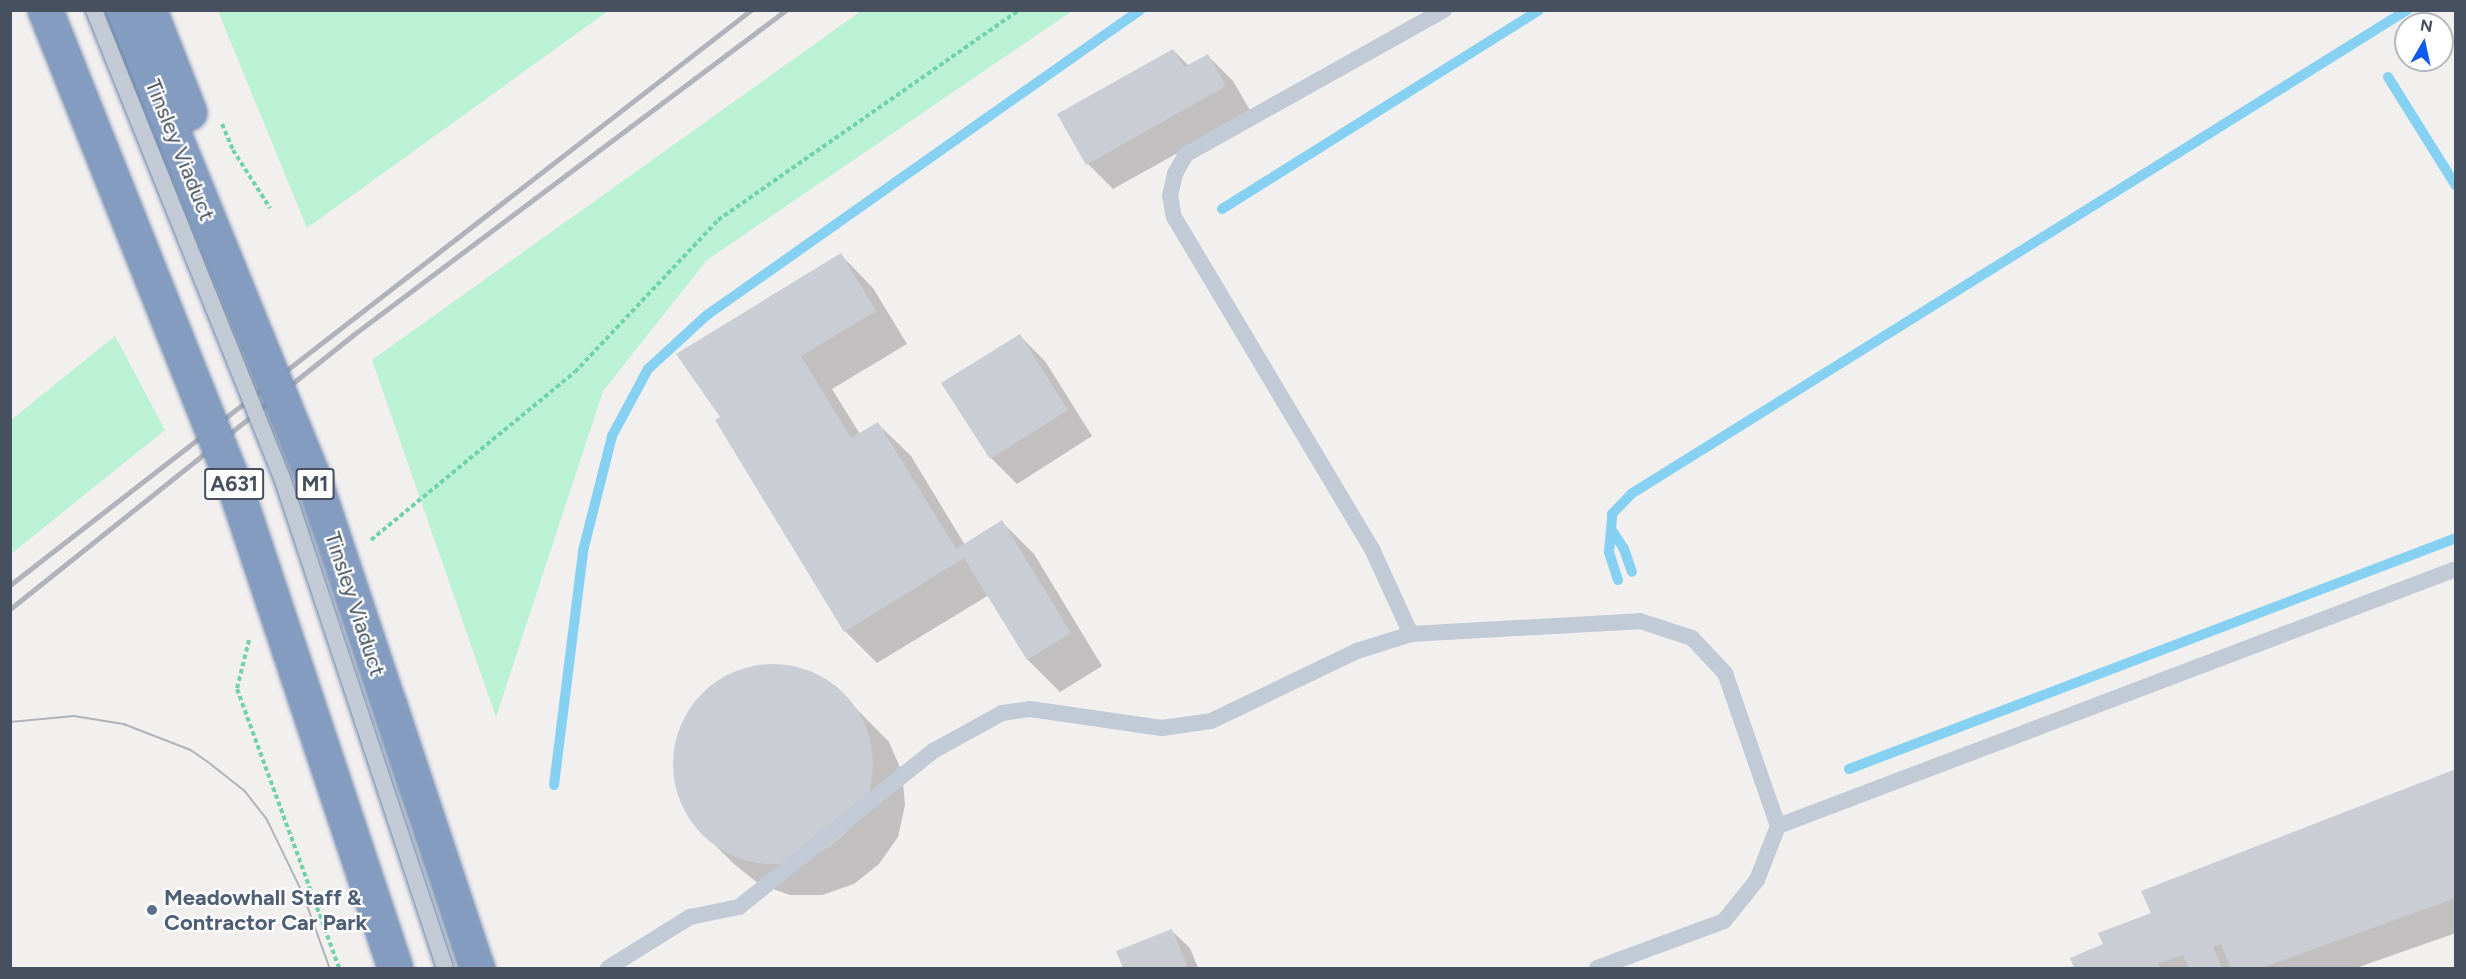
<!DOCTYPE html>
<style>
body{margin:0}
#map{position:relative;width:2466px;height:979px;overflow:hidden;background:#f2efef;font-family:Figtree,sans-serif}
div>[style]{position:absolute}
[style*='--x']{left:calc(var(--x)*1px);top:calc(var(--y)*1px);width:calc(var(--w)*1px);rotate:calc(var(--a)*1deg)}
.green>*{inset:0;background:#bbf1d5}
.shadow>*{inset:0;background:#0003}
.stream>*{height:10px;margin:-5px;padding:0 5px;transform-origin:5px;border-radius:5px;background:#86d1f1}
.building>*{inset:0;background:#cbcdd5}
.round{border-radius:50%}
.path>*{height:4px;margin-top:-2px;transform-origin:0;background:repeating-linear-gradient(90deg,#71d1ab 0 4.5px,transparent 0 7.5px)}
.lane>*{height:16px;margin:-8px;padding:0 8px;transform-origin:8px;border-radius:8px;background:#c2cad5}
.tram>*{height:1.5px;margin:-0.75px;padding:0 0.75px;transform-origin:0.75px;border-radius:0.75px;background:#b1b3ba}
.rail>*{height:4.5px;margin:-2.25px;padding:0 2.25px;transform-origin:2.25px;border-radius:2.25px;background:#b1b3ba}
.bridges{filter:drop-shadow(0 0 2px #6f87ac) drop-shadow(0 0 2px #6f87ac)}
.lane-bridge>*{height:16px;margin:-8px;padding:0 8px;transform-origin:8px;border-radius:8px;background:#c2cad5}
.highway-bridge>*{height:33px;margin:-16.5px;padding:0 16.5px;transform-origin:16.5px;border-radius:16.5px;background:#849cc0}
.dots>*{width:16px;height:16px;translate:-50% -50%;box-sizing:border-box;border:3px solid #fff;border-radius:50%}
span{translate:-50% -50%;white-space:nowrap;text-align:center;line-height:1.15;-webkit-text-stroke:4.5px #fff;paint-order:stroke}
.shield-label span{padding:2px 4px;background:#fff;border:2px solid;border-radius:4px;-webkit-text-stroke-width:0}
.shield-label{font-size:21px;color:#46505e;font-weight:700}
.street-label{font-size:22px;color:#46505e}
.service-label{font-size:22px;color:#4e5e75;font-weight:700}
.left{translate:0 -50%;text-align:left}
.frame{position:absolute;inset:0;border:12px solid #46505e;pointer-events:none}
.north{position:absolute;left:2394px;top:12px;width:60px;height:60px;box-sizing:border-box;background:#fff;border:2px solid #b5b9bf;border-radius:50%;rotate:9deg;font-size:16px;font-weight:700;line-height:24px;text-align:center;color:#46505e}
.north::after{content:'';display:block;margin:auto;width:21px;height:27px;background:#105beb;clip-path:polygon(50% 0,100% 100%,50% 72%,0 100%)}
</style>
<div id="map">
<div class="green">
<i style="clip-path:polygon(218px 11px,608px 11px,307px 228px)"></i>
<i style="clip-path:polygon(861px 11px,1072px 11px,707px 260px,603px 391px,496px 717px,372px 360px)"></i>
<i style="clip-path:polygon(115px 336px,165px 430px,11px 554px,11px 420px)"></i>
</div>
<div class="shadow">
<i style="clip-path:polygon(1173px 50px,1189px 66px,1208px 56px,1233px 81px,1251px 112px,1113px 189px,1088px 164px)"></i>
<i style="clip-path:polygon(841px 255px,873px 288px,907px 344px,832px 389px,860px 434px,878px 424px,911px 456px,965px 545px,1002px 522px,1034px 554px,1102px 666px,1060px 692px,1028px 660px,989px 595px,877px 663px,845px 631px,722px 418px)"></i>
<i style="clip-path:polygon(1019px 335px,1045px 361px,1092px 436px,1017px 484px,991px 458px,944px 383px)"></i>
<i style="clip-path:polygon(771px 665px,804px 670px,833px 685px,889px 742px,902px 772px,905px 805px,898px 837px,879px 864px,854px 884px,822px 895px,790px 895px,759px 884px,734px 864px,701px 831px,683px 804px,675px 773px,677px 741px,690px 711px,711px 687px,739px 671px)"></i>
<i style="clip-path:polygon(2456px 770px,2456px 933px,2356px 968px,2076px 968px,2072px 959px,2105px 945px,2153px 914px)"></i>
<i style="clip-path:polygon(1172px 931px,1190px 948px,1198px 968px,1125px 968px,1118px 952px)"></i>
</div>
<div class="stream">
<i style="--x:2388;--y:77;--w:128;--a:58"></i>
<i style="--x:1222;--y:209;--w:374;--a:-32.1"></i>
<i style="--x:1613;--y:532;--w:20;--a:57"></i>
<i style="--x:1624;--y:549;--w:24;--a:71"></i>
<i style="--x:1618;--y:580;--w:29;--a:-108"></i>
<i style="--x:1609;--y:552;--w:38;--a:-85"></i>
<i style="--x:1612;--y:514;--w:28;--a:-46"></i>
<i style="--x:1631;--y:494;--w:915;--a:-31.95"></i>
<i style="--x:1849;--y:769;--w:649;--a:-20.83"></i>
<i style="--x:554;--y:785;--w:236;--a:-82.9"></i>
<i style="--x:583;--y:551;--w:119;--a:-75.8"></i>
<i style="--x:612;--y:436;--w:76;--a:-61.8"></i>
<i style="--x:648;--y:369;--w:80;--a:-42.5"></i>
<i style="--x:707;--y:315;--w:530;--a:-35.16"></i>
</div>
<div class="building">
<i style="clip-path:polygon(1173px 49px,1184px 67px,1208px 54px,1226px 86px,1086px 165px,1057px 114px)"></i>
<i style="clip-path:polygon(841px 253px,876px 311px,801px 356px,851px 438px,878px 422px,956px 549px,1002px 520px,1071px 633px,1027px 660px,964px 558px,844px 632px,715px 420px,720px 417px,676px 354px)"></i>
<i style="clip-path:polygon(1020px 334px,1068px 410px,990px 459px,941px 383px)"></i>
<i class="round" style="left:673px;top:664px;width:200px;height:200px"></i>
<i style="clip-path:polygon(2456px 769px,2456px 898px,2261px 968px,2231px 968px,2221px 944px,2213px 947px,2222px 968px,2189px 968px,2183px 955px,2158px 964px,2159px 968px,2074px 968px,2070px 958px,2103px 944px,2098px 933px,2151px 913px,2141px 891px)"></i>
<i style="clip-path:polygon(1172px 929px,1188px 968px,1123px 968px,1116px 951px)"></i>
</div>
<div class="path">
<i style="--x:222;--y:124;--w:28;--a:67"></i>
<i style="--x:233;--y:150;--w:69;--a:57.5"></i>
<i style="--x:371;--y:540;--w:264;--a:-39.5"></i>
<i style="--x:575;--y:372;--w:209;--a:-46.7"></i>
<i style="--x:718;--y:220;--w:367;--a:-34.9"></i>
<i style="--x:249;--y:640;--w:50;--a:103.8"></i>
<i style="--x:237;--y:689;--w:297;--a:69.9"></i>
</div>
<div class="lane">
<i style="--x:1444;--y:10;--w:295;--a:150.8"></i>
<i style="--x:1186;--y:154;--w:23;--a:119"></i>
<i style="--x:1175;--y:174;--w:22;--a:103"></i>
<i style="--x:1170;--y:195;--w:22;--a:80"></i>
<i style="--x:1174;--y:217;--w:387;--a:59.2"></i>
<i style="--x:1372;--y:549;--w:94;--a:65.4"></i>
<i style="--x:1411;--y:634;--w:229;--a:-3.2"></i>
<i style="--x:1640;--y:621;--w:55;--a:18.1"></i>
<i style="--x:1692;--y:638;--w:48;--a:46.7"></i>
<i style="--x:1725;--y:673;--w:162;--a:70.9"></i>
<i style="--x:608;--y:968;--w:97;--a:-31.9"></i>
<i style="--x:690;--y:917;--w:50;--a:-11.5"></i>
<i style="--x:739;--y:907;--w:249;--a:-38.8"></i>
<i style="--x:933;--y:751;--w:79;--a:-28.8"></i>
<i style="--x:1002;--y:713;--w:28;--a:-8"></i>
<i style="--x:1030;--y:709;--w:133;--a:8.2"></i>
<i style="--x:1162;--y:728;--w:49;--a:-8.1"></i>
<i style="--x:1211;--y:721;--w:162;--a:-25.6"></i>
<i style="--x:1357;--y:651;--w:57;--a:-17.5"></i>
<i style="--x:1597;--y:968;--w:135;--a:-20.3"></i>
<i style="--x:1724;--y:921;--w:53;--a:-51.2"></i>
<i style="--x:1757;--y:880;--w:58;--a:-68.7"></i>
<i style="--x:1778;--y:826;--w:725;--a:-20.76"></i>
</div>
<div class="tram">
<i style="--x:10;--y:722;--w:64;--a:-5.4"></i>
<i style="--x:74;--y:716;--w:51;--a:9.1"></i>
<i style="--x:124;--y:724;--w:72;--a:21.2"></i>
<i style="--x:191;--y:750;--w:19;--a:35"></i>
<i style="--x:207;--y:761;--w:48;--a:38.3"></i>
<i style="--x:245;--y:791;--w:36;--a:52"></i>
<i style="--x:267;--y:819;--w:82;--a:64.1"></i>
<i style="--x:303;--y:893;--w:80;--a:70.2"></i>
</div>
<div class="rail">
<i style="--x:10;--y:585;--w:938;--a:-37.81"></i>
<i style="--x:10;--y:609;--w:439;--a:-38.6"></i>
<i style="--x:353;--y:335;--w:541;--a:-36.89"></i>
</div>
<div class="bridges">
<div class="lane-bridge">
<i style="--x:94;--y:10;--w:504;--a:68.11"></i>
<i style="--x:282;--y:478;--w:516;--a:71.6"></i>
</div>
<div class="highway-bridge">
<i style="--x:45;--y:10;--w:513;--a:68.28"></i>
<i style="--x:235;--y:487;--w:507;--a:71.6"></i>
<i style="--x:123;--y:10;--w:502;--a:67.88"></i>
<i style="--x:312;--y:475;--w:520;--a:71.5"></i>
<i style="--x:149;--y:10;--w:110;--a:68.6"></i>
</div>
</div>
<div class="dots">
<i style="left:152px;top:910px;background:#5c6f8a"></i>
</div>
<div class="shield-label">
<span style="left:234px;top:484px">A631</span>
<span style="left:315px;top:484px">M1</span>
</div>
<div class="street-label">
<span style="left:180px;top:150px;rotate:68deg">Tinsley Viaduct</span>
<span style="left:355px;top:604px;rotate:72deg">Tinsley Viaduct</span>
</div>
<div class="service-label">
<span class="left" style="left:164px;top:910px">Meadowhall Staff &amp;<br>Contractor Car Park</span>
</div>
<div class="frame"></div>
<div class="north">N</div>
</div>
